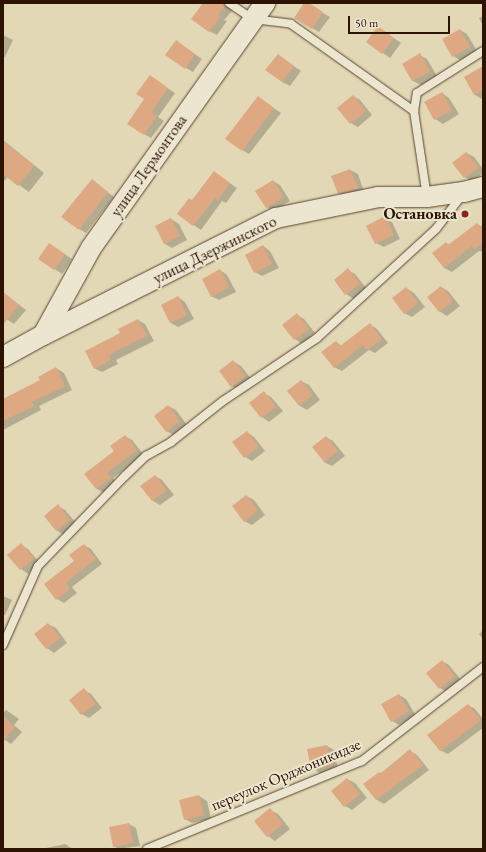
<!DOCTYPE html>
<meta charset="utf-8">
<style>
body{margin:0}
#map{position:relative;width:486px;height:852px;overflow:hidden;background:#e2d8b6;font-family:"EB Garamond",serif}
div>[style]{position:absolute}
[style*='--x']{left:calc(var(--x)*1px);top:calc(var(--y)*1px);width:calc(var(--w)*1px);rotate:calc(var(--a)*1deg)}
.shadow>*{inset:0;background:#0003}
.building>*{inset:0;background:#dea982}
.roads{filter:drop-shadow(0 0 1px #5a442f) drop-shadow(0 0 1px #5a442f)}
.service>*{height:8px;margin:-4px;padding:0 4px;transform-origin:4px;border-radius:4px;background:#ece6d0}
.tertiary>*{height:20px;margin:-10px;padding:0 10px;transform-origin:10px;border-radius:10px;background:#ece6d0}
.dots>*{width:11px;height:11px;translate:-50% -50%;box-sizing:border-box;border:2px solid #ece6d0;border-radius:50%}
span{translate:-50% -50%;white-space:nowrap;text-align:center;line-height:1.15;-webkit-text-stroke:4px #ece6d0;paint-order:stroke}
.street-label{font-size:16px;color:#2d1302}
.poi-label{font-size:16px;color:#2d1302;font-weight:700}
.right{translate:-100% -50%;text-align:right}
.frame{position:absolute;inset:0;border:4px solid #2d1302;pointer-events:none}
.scale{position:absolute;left:348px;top:16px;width:102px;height:18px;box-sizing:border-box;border:2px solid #2d1302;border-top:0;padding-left:5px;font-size:12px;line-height:14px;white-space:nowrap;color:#2d1302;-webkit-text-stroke:3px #ece6d0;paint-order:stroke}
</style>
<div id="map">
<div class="shadow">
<i style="clip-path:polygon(204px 3px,234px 3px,232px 4px,232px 11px,224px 20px,227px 21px,217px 35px,209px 31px)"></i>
<i style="clip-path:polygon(305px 3px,330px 17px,319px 32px,312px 28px)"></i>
<i style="clip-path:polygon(483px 16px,483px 26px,479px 18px)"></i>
<i style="clip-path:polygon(378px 27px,401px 43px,390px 58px,367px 42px)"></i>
<i style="clip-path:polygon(460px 30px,467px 34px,477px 51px,460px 60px,453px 56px)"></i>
<i style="clip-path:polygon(3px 35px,13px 40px,5px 57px,3px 56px)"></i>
<i style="clip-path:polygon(183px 46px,202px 59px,193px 72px,186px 68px)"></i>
<i style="clip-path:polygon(278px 55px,301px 71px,290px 86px,282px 82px)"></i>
<i style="clip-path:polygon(420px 55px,427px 59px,437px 76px,421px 85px,413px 81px,404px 64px)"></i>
<i style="clip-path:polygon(483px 69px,483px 98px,482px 99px,475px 95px,465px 78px)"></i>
<i style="clip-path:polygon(157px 81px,175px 93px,158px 117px,164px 121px,151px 138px,144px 134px)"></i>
<i style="clip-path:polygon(442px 93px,449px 98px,459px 114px,443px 124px,435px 119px,426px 103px)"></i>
<i style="clip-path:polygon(353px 96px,360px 100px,372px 115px,358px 127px,351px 123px)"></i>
<i style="clip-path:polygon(258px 97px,281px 113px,249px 154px,242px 150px)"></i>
<i style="clip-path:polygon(3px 140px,44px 173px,29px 192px,8px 177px,3px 182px)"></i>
<i style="clip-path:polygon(467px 153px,474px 157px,483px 169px,483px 173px,472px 182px,465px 177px)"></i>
<i style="clip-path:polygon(350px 170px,358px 174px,364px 192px,346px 197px,339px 193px)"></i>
<i style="clip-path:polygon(221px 177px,237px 188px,226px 203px,222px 201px,201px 230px,178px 214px)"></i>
<i style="clip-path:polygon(92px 180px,114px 197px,86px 233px,79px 229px)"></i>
<i style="clip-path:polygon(273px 181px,280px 185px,290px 201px,274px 211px,267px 207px)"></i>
<i style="clip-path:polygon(385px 218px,392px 222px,400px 239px,384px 247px,376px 243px)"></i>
<i style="clip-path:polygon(171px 219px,179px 224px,187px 240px,172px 248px,165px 244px,156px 227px)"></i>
<i style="clip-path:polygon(477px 224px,483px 227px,483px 252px,479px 251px,452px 272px,444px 268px,446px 243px,450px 245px)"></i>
<i style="clip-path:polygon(263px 246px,270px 251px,279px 268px,262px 276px,255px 272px)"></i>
<i style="clip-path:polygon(57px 249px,72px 259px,62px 274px,40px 259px)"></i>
<i style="clip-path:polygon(220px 270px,227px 275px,236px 292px,219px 300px,211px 296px)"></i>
<i style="clip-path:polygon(348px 270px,355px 274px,367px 289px,354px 299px,346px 294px,335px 280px)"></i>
<i style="clip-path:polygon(441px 287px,448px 291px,460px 306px,447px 316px,439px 311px)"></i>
<i style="clip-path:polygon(406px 288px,414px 293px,425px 307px,412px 317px,404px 313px)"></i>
<i style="clip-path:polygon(4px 293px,26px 310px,14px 324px,3px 317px)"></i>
<i style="clip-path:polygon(178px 297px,185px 302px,194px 319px,178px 327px,171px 323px,162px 305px)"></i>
<i style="clip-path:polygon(297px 315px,304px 319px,315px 333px,302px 344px,295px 339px)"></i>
<i style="clip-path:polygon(138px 320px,145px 324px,154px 341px,116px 360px,118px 364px,102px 372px,94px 368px,121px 333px)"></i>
<i style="clip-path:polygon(370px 324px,377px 329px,388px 343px,375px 353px,369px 350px,342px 371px,334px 367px,336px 342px,342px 346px)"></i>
<i style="clip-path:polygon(233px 361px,241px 366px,252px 380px,239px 390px,231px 386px)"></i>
<i style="clip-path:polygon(56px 368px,64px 373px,72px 390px,39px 406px,41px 410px,3px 430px,3px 400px,41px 381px)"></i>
<i style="clip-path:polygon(301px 381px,309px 385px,320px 400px,307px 410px,300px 406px,288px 391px)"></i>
<i style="clip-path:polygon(264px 393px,271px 397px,283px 411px,269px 422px,262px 417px,251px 403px)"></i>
<i style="clip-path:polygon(168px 406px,176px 410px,187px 425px,174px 435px,166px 431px)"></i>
<i style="clip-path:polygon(247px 432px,254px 437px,265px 451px,252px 461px,245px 457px)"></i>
<i style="clip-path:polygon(125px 436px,132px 440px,144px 455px,113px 478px,117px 483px,104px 493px,97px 489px,86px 474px,116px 451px)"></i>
<i style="clip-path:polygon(326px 437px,333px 441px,345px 456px,332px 466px,324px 462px)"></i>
<i style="clip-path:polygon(155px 476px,162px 480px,174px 495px,160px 505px,153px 501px,142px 486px)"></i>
<i style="clip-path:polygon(246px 496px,254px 500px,265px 515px,252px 525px,244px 521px)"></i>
<i style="clip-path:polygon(58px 506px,65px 510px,77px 524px,64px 535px,56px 530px)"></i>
<i style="clip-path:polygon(21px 545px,28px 549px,40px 563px,28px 574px,21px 569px)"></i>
<i style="clip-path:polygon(84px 545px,91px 549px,102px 564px,72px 587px,77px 593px,64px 603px,57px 599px)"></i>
<i style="clip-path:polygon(3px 596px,12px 600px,5px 615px,3px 615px)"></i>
<i style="clip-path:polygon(48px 624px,56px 628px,67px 643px,54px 653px,47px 648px)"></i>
<i style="clip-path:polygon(483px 630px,483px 639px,479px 634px)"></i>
<i style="clip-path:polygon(442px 661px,449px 665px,462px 681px,447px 692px,440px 688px)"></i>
<i style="clip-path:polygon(84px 690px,91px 694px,102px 708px,89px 718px,82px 714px)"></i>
<i style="clip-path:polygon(399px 695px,406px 699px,416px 716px,399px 725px,392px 721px)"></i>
<i style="clip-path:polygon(468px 705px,475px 709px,483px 719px,483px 728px,448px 754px,440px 750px)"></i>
<i style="clip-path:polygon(6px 710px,19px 719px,14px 725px,22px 732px,11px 744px,3px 739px,3px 713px)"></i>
<i style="clip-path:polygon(327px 746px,334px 750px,338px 769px,320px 773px,312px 768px)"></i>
<i style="clip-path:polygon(410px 751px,417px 755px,429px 770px,384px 804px,377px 800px,365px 784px,381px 774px)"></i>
<i style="clip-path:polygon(347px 779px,355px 783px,367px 798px,352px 810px,345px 806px)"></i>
<i style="clip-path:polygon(199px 796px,207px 801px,211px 819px,192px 823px,185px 819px)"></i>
<i style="clip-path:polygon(270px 810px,278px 814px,290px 829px,275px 841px,268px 836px)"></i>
<i style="clip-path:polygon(129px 824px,136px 828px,140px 846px,118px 849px,114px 846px)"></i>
<i style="clip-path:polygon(65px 844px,73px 849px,47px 849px,46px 848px)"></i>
</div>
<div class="building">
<i style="clip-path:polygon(203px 3px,224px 3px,225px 6px,218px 15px,220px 17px,209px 32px,191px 19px)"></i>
<i style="clip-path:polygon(304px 3px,309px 3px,323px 12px,312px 29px,294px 18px)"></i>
<i style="clip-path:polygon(378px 26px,394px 38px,382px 54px,366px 42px)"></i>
<i style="clip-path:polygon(460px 29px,470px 47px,452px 57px,442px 39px)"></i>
<i style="clip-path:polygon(176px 40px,195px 54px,185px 69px,165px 55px)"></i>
<i style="clip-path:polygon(420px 53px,430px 71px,412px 81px,402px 64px)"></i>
<i style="clip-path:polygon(278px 54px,294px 66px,282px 82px,265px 70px)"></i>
<i style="clip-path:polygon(483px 66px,483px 90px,474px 95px,464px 77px)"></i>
<i style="clip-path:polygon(150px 75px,168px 88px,151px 112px,157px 116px,144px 135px,127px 124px,144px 99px,136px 94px)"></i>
<i style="clip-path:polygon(442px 92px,452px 110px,434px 120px,424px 102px)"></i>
<i style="clip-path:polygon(353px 95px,366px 111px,350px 124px,337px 108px)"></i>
<i style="clip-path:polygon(258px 96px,274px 108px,242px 151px,225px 139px)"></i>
<i style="clip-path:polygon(3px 141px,34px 166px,18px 186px,3px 174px)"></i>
<i style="clip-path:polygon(466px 152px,479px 167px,464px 178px,452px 163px)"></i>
<i style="clip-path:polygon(350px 169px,358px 188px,338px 194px,331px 176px)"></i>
<i style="clip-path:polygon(214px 171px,230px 183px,218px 200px,215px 198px,193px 226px,177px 214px,189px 198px,192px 200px)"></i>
<i style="clip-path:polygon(92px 179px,108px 192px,79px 230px,61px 217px)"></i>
<i style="clip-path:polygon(273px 180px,284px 197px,266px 208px,255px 191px)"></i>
<i style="clip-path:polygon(385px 216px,394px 235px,375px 244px,366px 226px)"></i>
<i style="clip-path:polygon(171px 218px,180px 236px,164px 244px,155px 226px)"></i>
<i style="clip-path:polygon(477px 223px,483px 231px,483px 243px,474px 249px,472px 246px,444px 268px,432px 253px,446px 242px,448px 245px)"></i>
<i style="clip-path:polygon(49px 243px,65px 254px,54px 270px,38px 259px)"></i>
<i style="clip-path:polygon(263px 245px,272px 264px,254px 273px,245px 255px)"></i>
<i style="clip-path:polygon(348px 268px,360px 284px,345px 295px,334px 280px)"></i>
<i style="clip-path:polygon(220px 269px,229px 287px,211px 297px,202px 279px)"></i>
<i style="clip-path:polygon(441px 286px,453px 301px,439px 312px,427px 297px)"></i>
<i style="clip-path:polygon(406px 287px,418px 303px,404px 314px,392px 298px)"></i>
<i style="clip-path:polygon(3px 292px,19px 305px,3px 325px)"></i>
<i style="clip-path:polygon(178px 296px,187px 315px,170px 323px,161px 305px)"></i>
<i style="clip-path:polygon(297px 313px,309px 329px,294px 340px,282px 325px)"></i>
<i style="clip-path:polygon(138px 319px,147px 336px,109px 355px,111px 360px,94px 369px,85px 351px,120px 333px,118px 329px)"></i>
<i style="clip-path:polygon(370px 323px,382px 339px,367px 350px,363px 345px,334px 368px,321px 352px,336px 341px,340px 346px)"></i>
<i style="clip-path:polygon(233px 360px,245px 376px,231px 387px,219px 371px)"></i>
<i style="clip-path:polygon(56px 367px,65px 386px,32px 402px,34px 406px,3px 421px,3px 399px,40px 380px,38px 377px)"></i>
<i style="clip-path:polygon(301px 380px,313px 395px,299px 406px,287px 391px)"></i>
<i style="clip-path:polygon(264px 391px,276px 407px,261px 418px,249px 403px)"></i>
<i style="clip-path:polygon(168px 405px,180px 421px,166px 432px,154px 416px)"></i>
<i style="clip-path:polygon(247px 431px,259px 447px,244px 458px,232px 442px)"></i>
<i style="clip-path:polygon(125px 435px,137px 450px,107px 473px,111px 478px,96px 489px,84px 474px,114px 451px,110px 446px)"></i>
<i style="clip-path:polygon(326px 436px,338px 451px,324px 462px,312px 447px)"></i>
<i style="clip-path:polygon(155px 475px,167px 490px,152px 501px,140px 486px)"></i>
<i style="clip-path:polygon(246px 495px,258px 510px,244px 522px,232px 506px)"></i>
<i style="clip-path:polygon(58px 504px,70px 520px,56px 531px,44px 516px)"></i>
<i style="clip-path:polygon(21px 543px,34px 558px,20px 570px,7px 555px)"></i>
<i style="clip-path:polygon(84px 544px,96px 559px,66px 582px,70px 589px,56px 600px,44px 584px,74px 561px,69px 555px)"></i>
<i style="clip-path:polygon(48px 623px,61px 638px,46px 649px,34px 634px)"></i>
<i style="clip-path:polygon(442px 660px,455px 676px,439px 689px,426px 673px)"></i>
<i style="clip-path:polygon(84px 688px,96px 704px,81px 715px,69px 700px)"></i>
<i style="clip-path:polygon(399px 694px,409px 711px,391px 722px,381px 704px)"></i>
<i style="clip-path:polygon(468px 704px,481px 720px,440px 751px,427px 735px)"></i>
<i style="clip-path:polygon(3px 716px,15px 727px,3px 741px)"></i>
<i style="clip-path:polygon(327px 745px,331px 765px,311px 769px,307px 749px)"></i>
<i style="clip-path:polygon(410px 749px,423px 765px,376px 800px,363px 784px,379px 772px,381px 773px)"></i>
<i style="clip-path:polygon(347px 778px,360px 794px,344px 807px,331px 791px)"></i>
<i style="clip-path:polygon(199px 795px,204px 815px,184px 820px,179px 800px)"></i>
<i style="clip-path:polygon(270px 808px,283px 824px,267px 837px,254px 821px)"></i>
<i style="clip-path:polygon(129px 823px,133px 843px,113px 847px,109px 827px)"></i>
</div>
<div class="roads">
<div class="service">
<i style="--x:229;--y:3;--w:29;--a:34"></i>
<i style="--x:253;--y:19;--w:38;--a:7"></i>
<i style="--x:291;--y:24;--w:151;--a:35.3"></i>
<i style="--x:427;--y:197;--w:87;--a:-98.6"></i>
<i style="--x:414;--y:111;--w:18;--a:-81"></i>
<i style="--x:417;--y:93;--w:78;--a:-32.5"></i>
<i style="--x:3;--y:645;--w:86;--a:-66.1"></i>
<i style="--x:38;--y:566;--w:125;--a:-46"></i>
<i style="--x:125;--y:476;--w:29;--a:-44"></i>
<i style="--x:146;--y:456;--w:29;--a:-29"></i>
<i style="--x:171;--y:442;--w:66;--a:-38.3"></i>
<i style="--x:223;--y:401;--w:113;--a:-33.8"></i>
<i style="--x:317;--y:338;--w:161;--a:-42.5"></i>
<i style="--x:436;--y:229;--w:43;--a:-52.6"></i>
<i style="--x:147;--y:849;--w:232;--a:-22.3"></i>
<i style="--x:362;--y:761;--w:153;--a:-37.8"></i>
</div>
<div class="tertiary">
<i style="--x:43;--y:335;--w:99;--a:-61.1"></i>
<i style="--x:91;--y:248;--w:301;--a:-54.6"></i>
<i style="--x:3;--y:357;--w:46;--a:-28.8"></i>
<i style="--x:43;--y:335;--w:261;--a:-26.7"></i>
<i style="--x:276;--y:218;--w:104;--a:-11.6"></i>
<i style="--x:378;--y:197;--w:49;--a:0"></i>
<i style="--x:427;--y:197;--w:37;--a:-8"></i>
<i style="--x:464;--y:192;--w:20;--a:-15"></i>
</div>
</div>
<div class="dots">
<i style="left:465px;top:214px;background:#8f2418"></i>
</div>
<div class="street-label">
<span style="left:149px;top:166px;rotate:-55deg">улица Лермонтова</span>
<span style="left:215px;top:250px;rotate:-26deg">улица Дзержинского</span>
<span style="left:286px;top:775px;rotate:-23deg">переулок Орджоникидзе</span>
</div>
<div class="poi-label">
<span class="right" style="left:457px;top:214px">Остановка</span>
</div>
<div class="frame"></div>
<div class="scale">50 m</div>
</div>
